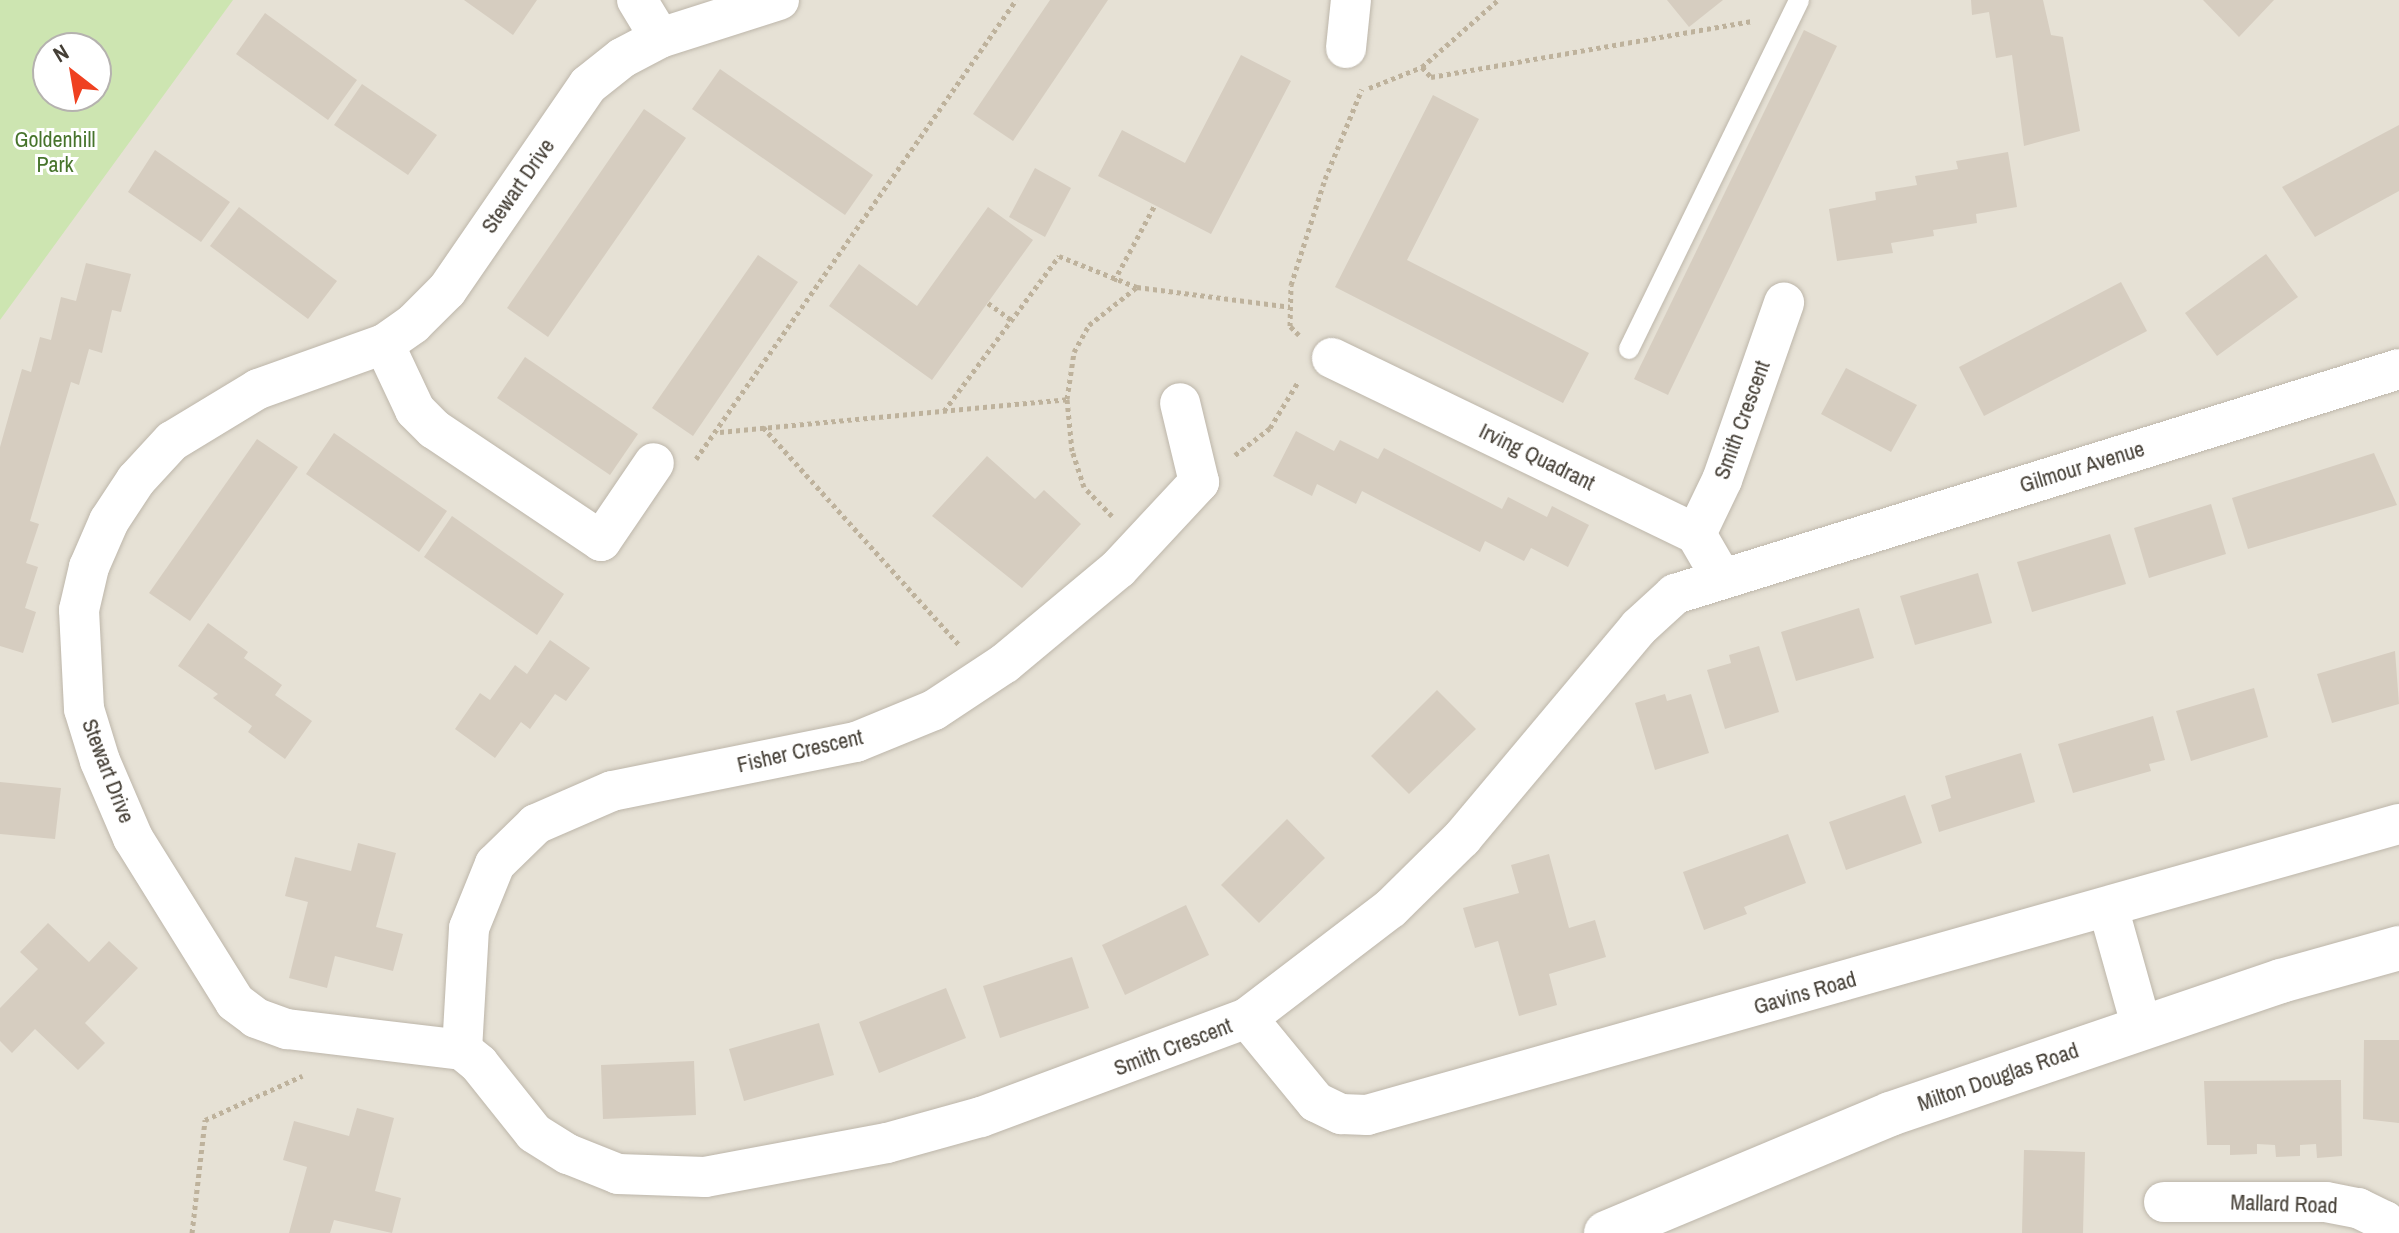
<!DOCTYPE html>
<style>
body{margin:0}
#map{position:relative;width:2399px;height:1233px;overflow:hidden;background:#f2efe7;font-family:"Archivo Narrow",sans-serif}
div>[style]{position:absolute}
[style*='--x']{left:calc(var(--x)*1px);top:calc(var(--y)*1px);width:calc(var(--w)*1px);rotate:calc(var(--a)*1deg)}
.residential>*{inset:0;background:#e6e1d5}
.green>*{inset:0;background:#cde5b1}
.building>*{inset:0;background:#d6cdc0}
.path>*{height:5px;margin-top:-2.5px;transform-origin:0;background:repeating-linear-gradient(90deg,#beb29c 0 4px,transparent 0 8px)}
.roads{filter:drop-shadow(0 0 2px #bdb6aa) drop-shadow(0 0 2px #bdb6aa)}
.service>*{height:20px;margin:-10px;padding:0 10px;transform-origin:10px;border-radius:10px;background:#fff}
.minor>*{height:40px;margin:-20px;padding:0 20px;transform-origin:20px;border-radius:20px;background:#fff}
.tertiary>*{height:44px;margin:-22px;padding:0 22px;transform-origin:22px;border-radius:22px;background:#fff}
span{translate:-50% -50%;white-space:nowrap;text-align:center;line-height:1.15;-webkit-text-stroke:6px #fff;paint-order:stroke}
.park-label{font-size:22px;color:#47742c}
.street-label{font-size:22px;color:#453f36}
.north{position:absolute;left:32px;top:32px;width:80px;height:80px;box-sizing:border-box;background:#fff;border:2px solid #b5b2af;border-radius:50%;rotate:329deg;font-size:22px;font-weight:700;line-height:32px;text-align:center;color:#453f36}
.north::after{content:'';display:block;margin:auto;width:28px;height:36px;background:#ef4121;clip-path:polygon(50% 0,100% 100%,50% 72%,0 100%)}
</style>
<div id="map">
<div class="residential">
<i style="clip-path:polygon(evenodd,0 0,2399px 0,2399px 1233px,0 1233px,0 0,48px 48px,96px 48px,96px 96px,48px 96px,48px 48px)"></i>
</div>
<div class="green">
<i style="clip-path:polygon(evenodd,0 0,233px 0,0 320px,0 0,48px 48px,96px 48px,96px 96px,48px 96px,48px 48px)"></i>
</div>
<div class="building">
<i style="clip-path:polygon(464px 0,537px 0,513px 35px)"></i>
<i style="clip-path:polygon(1050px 0,1108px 0,1013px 141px,973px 114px)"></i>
<i style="clip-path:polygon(1667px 0,1723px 0,1689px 27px)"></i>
<i style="clip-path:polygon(1971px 0,2043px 0,2051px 35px,2063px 37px,2080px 131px,2024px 146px,2012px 55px,1996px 58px,1989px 12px,1972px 15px)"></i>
<i style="clip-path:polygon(2203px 0,2274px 0,2239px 37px)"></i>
<i style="clip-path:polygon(265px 13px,357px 80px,328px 120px,236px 54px)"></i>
<i style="clip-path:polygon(1804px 30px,1837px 46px,1668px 395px,1634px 379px)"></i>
<i style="clip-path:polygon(1241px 55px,1291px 81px,1211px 234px,1098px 176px,1122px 130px,1185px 163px)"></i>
<i style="clip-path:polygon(720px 69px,873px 175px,845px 215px,692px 109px)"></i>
<i style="clip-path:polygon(362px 84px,437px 135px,408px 175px,334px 125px)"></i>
<i style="clip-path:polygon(1433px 95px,1479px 119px,1407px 260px,1589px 353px,1563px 403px,1335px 287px)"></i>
<i style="clip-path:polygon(644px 109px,686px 138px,548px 337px,507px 308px)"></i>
<i style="clip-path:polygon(2399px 125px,2399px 191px,2315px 237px,2282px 187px)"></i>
<i style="clip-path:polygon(155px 150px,230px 202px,201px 242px,128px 192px)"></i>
<i style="clip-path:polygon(2008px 152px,2017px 207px,1976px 214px,1977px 223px,1933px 230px,1934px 236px,1891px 243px,1893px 253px,1837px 261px,1829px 209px,1876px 200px,1875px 192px,1917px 185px,1915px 176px,1958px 169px,1956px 161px)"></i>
<i style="clip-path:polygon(1035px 168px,1071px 188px,1045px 237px,1009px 217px)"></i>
<i style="clip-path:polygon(239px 207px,337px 281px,308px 319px,210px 246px)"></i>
<i style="clip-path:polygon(988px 207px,1033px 240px,932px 380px,829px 306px,859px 264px,917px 306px)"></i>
<i style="clip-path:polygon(2266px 254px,2298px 297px,2217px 356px,2185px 313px)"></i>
<i style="clip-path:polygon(758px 255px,798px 282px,693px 436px,652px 408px)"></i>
<i style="clip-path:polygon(86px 263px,131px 274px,121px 312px,112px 310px,102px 353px,89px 349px,79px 385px,71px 382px,30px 521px,39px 524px,26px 563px,38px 567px,25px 608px,36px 612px,23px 653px,0 646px,0 447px,22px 369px,31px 372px,40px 337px,51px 340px,61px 297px,76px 301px)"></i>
<i style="clip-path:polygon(2121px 282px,2147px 331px,1984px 416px,1959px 367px)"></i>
<i style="clip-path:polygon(525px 357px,638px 434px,610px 475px,497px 398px)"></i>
<i style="clip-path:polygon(1846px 368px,1917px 405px,1891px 452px,1821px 414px)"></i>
<i style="clip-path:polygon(1296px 431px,1334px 451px,1340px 440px,1378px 459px,1384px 448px,1502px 509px,1508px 497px,1547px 517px,1552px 506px,1589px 525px,1568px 567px,1531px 548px,1524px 561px,1485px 541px,1480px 552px,1362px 491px,1356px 504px,1317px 484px,1312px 496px,1273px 476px)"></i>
<i style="clip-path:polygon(334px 433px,447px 511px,419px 552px,306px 474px)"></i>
<i style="clip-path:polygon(257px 439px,298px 467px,190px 621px,149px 593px)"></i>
<i style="clip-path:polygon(2374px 453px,2397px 505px,2248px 549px,2232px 498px)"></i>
<i style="clip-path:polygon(987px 456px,1035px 499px,1044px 490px,1081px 524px,1022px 588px,932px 516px)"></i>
<i style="clip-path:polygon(2211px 504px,2226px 554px,2149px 578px,2134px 528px)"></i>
<i style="clip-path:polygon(452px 516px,564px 594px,537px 635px,424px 557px)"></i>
<i style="clip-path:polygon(2110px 534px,2126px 584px,2032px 612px,2017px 562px)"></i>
<i style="clip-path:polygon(1978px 573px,1992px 623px,1915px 645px,1900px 596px)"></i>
<i style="clip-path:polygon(1859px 608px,1874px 658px,1796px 681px,1781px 632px)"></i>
<i style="clip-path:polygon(208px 623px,248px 652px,244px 658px,282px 685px,275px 695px,312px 721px,285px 759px,248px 732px,252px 726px,213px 698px,218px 694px,178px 666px)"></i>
<i style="clip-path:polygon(550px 640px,590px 668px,566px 701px,555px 694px,530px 729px,521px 722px,495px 758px,455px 729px,480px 693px,490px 700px,515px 665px,527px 674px)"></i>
<i style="clip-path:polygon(1759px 646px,1779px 712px,1725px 729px,1707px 670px,1731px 663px,1729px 655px)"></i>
<i style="clip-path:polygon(2395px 651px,2399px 704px,2332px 723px,2317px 674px)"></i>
<i style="clip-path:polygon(2254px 688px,2268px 737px,2191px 761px,2176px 711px)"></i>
<i style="clip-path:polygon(1437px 690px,1476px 729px,1409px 794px,1371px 756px)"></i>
<i style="clip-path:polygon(1665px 694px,1667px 701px,1691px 694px,1709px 753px,1655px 770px,1635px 703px)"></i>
<i style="clip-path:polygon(2153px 716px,2165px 760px,2149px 764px,2151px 771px,2073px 793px,2058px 744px)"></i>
<i style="clip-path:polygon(2021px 753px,2035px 802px,1939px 832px,1931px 805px,1951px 798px,1945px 776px)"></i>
<i style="clip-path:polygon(0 782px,61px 788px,55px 839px,0 834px)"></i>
<i style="clip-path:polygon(1905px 795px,1922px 843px,1846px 870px,1829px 822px)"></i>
<i style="clip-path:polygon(1287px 819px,1325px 858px,1259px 923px,1221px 885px)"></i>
<i style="clip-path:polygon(1788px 834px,1806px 883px,1744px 907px,1747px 914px,1704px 930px,1683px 872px)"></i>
<i style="clip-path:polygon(358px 843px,396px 853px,376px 927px,403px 934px,393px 971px,335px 956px,327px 988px,289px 978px,308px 902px,285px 896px,295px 857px,351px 871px)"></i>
<i style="clip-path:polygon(1549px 854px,1569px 928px,1595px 920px,1606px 957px,1549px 974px,1557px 1005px,1519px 1016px,1498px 941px,1475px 948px,1463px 908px,1519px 893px,1511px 865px)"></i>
<i style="clip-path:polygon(1186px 905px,1209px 955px,1125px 995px,1102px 945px)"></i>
<i style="clip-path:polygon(48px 923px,89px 962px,109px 941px,138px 968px,85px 1023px,105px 1043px,78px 1070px,35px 1029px,12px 1053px,0 1041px,0 1008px,38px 969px,20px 952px)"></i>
<i style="clip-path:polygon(1072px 957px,1089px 1008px,1000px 1038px,983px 986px)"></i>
<i style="clip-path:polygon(946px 988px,966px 1038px,879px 1073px,859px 1022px)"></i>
<i style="clip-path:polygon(819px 1023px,834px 1075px,744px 1101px,729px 1049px)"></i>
<i style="clip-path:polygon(2364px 1040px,2399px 1040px,2399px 1123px,2363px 1119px)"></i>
<i style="clip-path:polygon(694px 1061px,696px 1115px,603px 1119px,601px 1065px)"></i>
<i style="clip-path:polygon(2341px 1080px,2342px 1156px,2317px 1158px,2316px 1144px,2300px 1145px,2300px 1156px,2276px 1157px,2275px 1145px,2257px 1144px,2257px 1154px,2230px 1155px,2230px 1145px,2207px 1145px,2204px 1081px)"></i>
<i style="clip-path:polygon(357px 1108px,394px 1118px,375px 1191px,401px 1198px,392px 1233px,334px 1220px,330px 1233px,289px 1233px,307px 1167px,283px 1160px,294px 1121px,349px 1136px)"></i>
<i style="clip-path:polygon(2024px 1150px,2085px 1152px,2083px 1233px,2022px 1233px)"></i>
</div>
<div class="path">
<i style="--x:1422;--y:67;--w:13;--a:48"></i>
<i style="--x:1431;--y:77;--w:326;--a:-9.9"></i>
<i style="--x:1369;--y:88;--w:57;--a:-21.6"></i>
<i style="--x:1422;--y:67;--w:101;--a:-41.4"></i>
<i style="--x:1114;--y:281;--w:86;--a:-61.7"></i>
<i style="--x:988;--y:303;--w:29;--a:36"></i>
<i style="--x:1299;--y:335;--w:13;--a:-135"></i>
<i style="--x:1290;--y:326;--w:41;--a:-88.6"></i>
<i style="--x:1291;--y:285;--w:111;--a:-72.2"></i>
<i style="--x:1325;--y:179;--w:97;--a:-67.7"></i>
<i style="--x:944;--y:411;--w:193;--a:-53.4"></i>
<i style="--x:1059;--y:256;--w:84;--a:21.7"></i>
<i style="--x:1137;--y:287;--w:154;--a:7.4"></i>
<i style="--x:763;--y:427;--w:293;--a:48"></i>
<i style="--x:720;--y:432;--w:349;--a:-5.4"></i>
<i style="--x:1235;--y:455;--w:44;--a:-37.6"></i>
<i style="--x:1270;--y:428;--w:54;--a:-58.7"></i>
<i style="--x:696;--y:459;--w:560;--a:-55.12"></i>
<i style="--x:1112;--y:516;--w:40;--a:-134"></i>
<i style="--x:1084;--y:487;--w:38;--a:-108"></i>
<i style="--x:1072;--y:451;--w:52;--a:-95.5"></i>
<i style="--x:1067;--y:399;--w:48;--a:-81.5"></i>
<i style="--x:1074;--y:352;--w:31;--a:-61"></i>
<i style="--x:1089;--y:325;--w:61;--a:-38.4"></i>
<i style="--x:192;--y:1233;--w:114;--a:-83.4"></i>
<i style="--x:205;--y:1120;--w:107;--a:-24.4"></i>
</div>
<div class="roads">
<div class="service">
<i style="--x:1629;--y:349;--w:388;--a:-64"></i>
</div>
<div class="minor">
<i style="--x:637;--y:0;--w:44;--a:58.8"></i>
<i style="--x:779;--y:0;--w:125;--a:162.3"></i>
<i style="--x:660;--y:38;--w:43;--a:152.2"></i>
<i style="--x:622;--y:58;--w:43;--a:141.5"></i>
<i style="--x:588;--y:85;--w:249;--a:124.5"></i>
<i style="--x:447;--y:290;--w:48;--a:135"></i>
<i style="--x:413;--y:324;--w:35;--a:145"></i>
<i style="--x:384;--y:344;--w:134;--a:160.3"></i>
<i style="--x:258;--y:389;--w:100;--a:148.8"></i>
<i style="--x:172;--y:441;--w:53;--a:132.7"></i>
<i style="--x:136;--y:480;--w:49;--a:123.4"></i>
<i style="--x:109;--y:521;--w:50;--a:113.5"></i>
<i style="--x:89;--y:567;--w:44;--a:103.1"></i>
<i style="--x:79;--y:610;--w:99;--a:87.1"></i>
<i style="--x:84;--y:709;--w:54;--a:72.9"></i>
<i style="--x:100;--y:761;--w:84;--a:66.8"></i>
<i style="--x:133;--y:838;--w:193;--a:58.1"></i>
<i style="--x:235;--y:1002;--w:26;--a:37"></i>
<i style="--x:256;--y:1018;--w:33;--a:20"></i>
<i style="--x:287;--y:1029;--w:176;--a:6.8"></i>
<i style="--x:462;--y:1050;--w:22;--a:39"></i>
<i style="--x:479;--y:1064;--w:88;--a:51.4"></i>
<i style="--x:534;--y:1133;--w:40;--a:32"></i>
<i style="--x:568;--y:1154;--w:54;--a:21.8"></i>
<i style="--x:618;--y:1174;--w:87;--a:2"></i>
<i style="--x:705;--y:1177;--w:185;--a:-10.6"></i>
<i style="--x:887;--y:1143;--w:98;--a:-15.5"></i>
<i style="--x:981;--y:1117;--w:284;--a:-20.4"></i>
<i style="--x:1247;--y:1018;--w:181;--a:-37.4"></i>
<i style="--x:1391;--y:908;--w:100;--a:-44.6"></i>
<i style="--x:1462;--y:838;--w:275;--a:-50"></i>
<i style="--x:1639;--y:627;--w:49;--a:-42.5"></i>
<i style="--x:1675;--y:594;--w:758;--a:-17.26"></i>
<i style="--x:1346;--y:48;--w:48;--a:-84.1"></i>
<i style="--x:384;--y:344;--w:73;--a:64.8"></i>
<i style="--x:415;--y:410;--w:27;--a:45"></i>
<i style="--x:434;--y:429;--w:201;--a:33.8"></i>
<i style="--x:601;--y:541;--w:94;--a:-55.8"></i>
<i style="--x:1332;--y:358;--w:404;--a:25.8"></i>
<i style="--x:1696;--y:534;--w:50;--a:59.8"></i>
<i style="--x:1696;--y:534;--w:60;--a:-64.3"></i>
<i style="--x:1722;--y:480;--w:188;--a:-70.7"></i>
<i style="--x:2108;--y:907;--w:126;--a:74.3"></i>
<i style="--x:1247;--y:1018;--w:109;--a:50.6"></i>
<i style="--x:1316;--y:1102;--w:28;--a:26"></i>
<i style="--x:1341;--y:1114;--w:26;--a:2"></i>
<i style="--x:1367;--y:1115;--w:1072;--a:-15.75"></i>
<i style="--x:462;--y:1050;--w:122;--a:-86.7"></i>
<i style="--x:469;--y:928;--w:69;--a:-67.9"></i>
<i style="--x:495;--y:864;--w:57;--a:-44.3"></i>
<i style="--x:536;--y:824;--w:83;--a:-23.5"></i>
<i style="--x:612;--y:791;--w:249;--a:-11.4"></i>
<i style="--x:856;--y:742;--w:84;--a:-22.3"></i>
<i style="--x:934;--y:710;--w:85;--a:-33.5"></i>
<i style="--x:1005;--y:663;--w:147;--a:-39.8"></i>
<i style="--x:1118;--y:569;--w:119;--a:-47"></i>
<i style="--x:1199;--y:482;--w:81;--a:-103.5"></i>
<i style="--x:2164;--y:1202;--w:162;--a:0"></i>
<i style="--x:2326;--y:1202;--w:33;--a:11"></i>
<i style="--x:2358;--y:1208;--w:30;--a:26"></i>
<i style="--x:2385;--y:1221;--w:16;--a:50"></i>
</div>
<div class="tertiary">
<i style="--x:1606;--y:1233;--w:308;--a:-22.7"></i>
<i style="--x:1890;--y:1114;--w:413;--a:-18.8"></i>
<i style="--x:2281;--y:981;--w:123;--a:-15.6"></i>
</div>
</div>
<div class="park-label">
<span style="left:55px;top:152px">Goldenhill<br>Park</span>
</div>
<div class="street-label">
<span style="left:518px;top:186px;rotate:-55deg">Stewart Drive</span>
<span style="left:1742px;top:420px;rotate:-70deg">Smith Crescent</span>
<span style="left:1537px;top:457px;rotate:26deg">Irving Quadrant</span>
<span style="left:2082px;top:467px;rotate:-17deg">Gilmour Avenue</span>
<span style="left:800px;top:751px;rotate:-13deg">Fisher Crescent</span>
<span style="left:108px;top:771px;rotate:69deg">Stewart Drive</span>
<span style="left:1805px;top:993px;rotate:-16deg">Gavins Road</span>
<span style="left:1173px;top:1047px;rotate:-21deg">Smith Crescent</span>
<span style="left:1998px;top:1077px;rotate:-19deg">Milton Douglas Road</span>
<span style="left:2284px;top:1204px;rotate:2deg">Mallard Road</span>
</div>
<div class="north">N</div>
</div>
